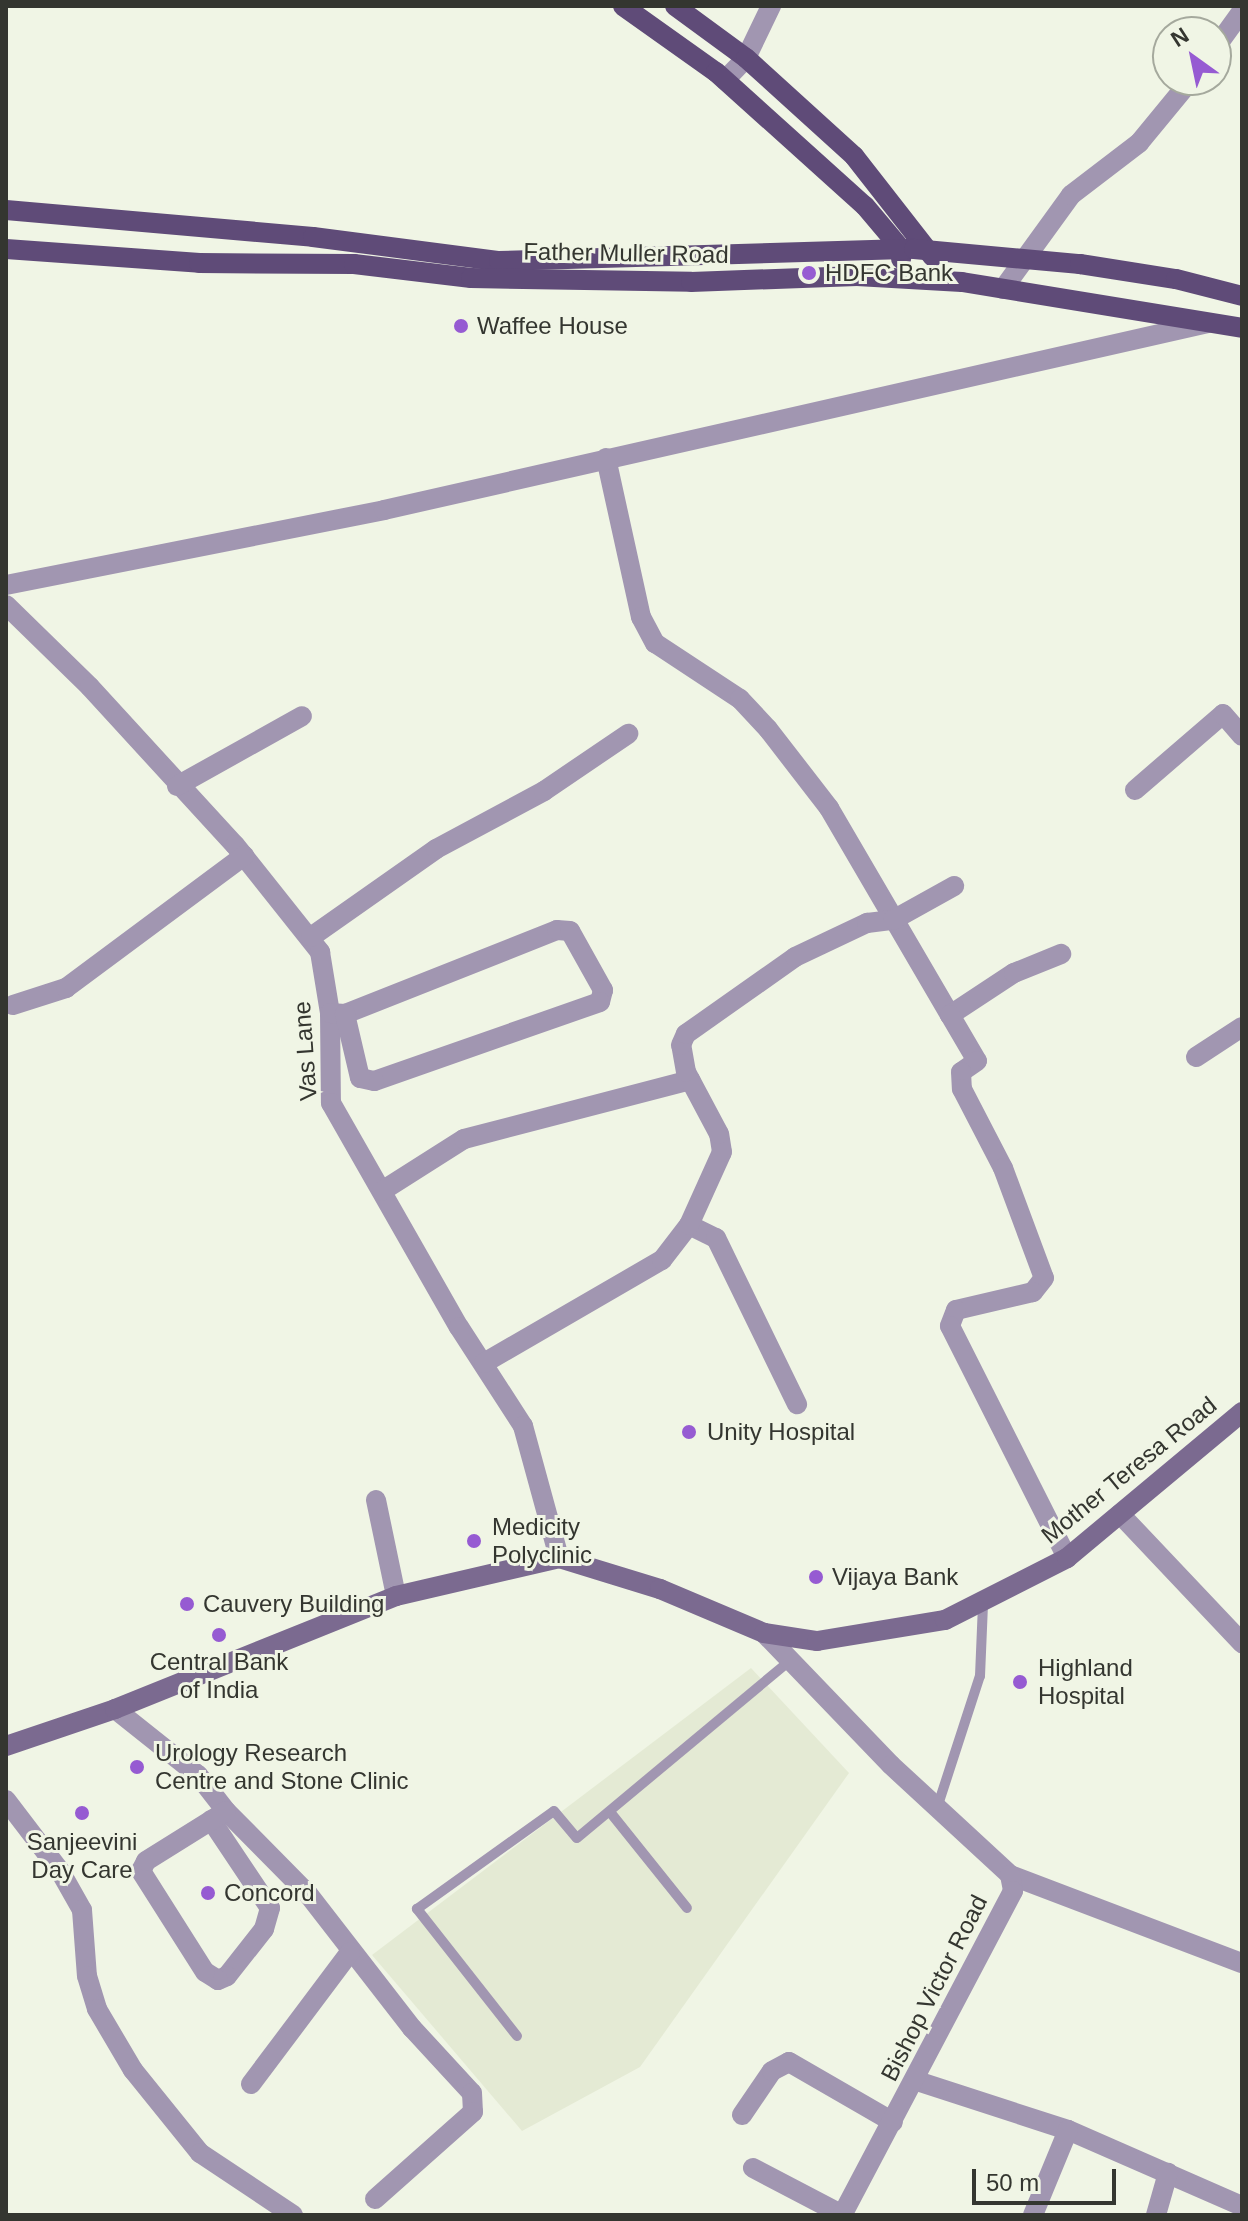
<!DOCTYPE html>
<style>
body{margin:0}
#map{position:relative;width:1248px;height:2221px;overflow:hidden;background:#f0f5e5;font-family:Arial,sans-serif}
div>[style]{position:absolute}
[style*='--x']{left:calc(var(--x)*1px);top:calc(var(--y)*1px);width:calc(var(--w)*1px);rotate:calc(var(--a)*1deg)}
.built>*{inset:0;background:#e4ead4}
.service>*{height:10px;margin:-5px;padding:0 5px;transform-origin:5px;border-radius:5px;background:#a196b1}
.minor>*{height:20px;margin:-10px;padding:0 10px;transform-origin:10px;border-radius:10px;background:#a196b1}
.tertiary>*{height:20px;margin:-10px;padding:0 10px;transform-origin:10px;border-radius:10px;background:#a196b1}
.secondary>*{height:20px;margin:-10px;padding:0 10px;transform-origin:10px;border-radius:10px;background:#7b6a90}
.primary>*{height:20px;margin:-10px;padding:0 10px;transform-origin:10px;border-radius:10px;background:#5f4b78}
.dots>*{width:22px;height:22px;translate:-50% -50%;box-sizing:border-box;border:4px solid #f0f5e5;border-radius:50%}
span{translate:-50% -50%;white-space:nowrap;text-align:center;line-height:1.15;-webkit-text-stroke:6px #f0f5e5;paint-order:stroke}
.street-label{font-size:24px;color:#343630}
.poi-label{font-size:24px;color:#343630}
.left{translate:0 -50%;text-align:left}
.frame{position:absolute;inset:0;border:8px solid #343630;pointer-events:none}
.north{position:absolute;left:1152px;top:16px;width:80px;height:80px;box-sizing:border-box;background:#f0f5e5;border:2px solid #a5a99d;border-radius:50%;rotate:327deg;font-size:22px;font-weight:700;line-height:32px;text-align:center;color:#343630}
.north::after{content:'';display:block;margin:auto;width:28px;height:36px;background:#965bd2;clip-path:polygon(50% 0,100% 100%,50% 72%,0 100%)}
.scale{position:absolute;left:972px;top:2169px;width:144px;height:36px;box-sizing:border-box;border:4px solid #343630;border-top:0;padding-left:10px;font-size:24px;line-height:28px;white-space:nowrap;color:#343630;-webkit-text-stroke:6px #f0f5e5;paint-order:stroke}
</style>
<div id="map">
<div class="built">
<i style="clip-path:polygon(751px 1668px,849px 1773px,640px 2067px,522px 2131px,372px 1955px)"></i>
</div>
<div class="service">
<i style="--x:937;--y:1808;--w:139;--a:-72"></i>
<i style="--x:980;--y:1676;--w:73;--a:-87.6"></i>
<i style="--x:610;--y:1812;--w:123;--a:51.3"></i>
<i style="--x:517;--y:2036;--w:162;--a:-128.2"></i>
<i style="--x:417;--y:1909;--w:168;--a:-35.6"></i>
<i style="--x:554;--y:1811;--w:35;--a:50"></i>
<i style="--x:577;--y:1838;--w:275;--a:-39.8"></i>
</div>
<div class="minor">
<i style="--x:1216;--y:47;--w:44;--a:-54.2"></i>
<i style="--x:1003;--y:289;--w:116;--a:-54.1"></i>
<i style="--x:1071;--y:195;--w:86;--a:-37.4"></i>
<i style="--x:1139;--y:143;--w:82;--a:-50.5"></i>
<i style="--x:606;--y:458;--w:163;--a:77.6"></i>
<i style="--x:641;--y:617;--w:30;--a:62"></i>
<i style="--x:655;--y:643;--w:102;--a:33.4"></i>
<i style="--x:740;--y:699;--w:41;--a:47"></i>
<i style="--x:768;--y:729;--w:100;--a:52.3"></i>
<i style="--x:829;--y:808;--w:240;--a:59.7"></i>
<i style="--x:950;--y:1015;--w:77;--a:-33.3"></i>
<i style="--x:1014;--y:973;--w:51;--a:-22"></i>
<i style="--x:6;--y:585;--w:385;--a:-11.2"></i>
<i style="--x:384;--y:510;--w:845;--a:-12.79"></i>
<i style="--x:6;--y:605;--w:117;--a:44.3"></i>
<i style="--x:90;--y:687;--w:214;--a:47.5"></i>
<i style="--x:235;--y:845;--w:137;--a:51.5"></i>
<i style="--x:320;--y:952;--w:62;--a:80.7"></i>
<i style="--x:330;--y:1013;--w:90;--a:89.4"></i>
<i style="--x:331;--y:1103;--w:258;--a:60.3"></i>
<i style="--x:459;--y:1327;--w:118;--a:57.1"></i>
<i style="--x:523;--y:1426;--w:137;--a:74.7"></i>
<i style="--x:177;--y:786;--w:143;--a:-29.2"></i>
<i style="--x:1135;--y:790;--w:116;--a:-40.8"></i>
<i style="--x:1223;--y:714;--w:29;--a:49"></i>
<i style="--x:311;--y:937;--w:153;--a:-35.1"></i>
<i style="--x:436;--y:849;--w:123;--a:-28.2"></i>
<i style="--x:544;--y:791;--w:102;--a:-34.2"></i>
<i style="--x:13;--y:1005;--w:56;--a:-17.8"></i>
<i style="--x:66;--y:988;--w:222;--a:-36.6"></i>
<i style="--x:330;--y:1013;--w:15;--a:4"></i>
<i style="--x:345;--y:1014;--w:228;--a:-21.6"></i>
<i style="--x:557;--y:930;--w:13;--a:4"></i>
<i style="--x:570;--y:931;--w:68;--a:60.8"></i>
<i style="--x:603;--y:990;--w:12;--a:104"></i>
<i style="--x:600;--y:1002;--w:239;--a:160.7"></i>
<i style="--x:374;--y:1081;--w:14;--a:-168"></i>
<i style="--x:360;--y:1078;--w:66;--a:-103.2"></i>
<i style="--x:950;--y:1015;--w:53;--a:59.6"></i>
<i style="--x:977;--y:1061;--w:19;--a:145"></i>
<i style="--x:961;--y:1072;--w:17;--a:87"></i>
<i style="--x:962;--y:1089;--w:89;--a:62.6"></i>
<i style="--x:1003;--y:1168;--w:117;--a:69.6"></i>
<i style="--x:1044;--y:1278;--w:18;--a:128"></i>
<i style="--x:1033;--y:1292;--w:79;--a:166.8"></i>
<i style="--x:956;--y:1310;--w:17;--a:111"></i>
<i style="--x:950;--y:1326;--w:260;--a:63.2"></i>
<i style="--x:1196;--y:1057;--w:55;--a:-33.1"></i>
<i style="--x:382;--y:1191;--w:97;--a:-32.4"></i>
<i style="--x:464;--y:1139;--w:234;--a:-14.6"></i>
<i style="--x:689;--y:1225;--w:30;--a:26"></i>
<i style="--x:716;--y:1238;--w:185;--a:64"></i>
<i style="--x:484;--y:1363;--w:206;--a:-30.1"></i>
<i style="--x:662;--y:1260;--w:44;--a:-52.4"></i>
<i style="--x:689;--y:1225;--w:80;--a:-65.7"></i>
<i style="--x:722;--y:1152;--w:18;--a:-99"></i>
<i style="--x:719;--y:1134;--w:70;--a:-118"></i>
<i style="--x:686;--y:1072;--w:27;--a:-100"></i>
<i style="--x:681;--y:1045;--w:12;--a:-66"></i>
<i style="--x:686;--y:1034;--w:133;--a:-35.2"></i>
<i style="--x:795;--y:957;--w:80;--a:-25.3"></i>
<i style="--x:867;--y:923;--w:26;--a:-7"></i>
<i style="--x:893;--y:920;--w:70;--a:-29.1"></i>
<i style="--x:376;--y:1500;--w:98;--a:78.2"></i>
<i style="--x:1120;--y:1514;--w:178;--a:46.6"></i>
<i style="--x:115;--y:1709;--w:106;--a:38.5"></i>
<i style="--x:198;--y:1775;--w:46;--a:52.1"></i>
<i style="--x:226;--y:1811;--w:117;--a:45.3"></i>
<i style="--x:308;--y:1894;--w:170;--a:52.2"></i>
<i style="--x:412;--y:2028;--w:88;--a:47.3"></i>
<i style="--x:472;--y:2093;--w:19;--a:87"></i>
<i style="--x:473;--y:2112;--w:131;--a:138.4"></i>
<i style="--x:6;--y:1800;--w:89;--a:52.7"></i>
<i style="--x:60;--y:1871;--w:45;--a:60.6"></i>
<i style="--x:82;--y:1910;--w:66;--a:85.7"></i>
<i style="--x:87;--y:1976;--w:34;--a:73"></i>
<i style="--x:97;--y:2009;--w:71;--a:59.5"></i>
<i style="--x:133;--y:2070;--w:107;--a:51.1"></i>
<i style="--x:200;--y:2153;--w:112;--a:33.7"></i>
<i style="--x:211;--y:1820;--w:106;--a:56.2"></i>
<i style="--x:270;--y:1908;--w:22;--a:106"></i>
<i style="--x:264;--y:1929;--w:60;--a:128.2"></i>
<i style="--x:227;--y:1976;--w:10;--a:156"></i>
<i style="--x:218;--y:1980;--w:15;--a:-148"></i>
<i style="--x:205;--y:1972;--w:120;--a:-122.4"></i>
<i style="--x:141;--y:1871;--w:11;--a:-63"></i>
<i style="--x:146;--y:1861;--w:94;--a:-32"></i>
<i style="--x:1010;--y:1875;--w:248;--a:20.8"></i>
<i style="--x:917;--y:2081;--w:159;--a:18"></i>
<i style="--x:1068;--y:2130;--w:190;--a:23.6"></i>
<i style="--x:251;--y:2084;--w:165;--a:-53.1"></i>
<i style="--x:742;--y:2115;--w:53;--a:-55.7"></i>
<i style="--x:772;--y:2071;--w:19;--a:-28"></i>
<i style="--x:789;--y:2062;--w:120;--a:30"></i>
<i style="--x:753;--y:2168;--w:102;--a:27.6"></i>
<i style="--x:1033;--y:2215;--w:92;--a:-67.6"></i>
<i style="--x:1156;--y:2215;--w:44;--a:-74.1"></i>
</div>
<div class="tertiary">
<i style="--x:725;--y:80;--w:30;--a:-46"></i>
<i style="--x:746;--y:58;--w:58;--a:-64.3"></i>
<i style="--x:764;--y:1633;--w:183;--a:46.1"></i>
<i style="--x:891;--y:1765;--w:162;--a:42.7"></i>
<i style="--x:1010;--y:1875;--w:16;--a:79"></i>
<i style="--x:1013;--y:1891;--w:366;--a:117.8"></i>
</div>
<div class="secondary">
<i style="--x:6;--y:1746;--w:115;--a:-18.7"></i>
<i style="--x:115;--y:1709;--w:303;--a:-21.9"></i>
<i style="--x:396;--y:1596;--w:167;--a:-13.1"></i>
<i style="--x:559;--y:1558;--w:106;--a:17.1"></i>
<i style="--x:660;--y:1589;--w:113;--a:22.9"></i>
<i style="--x:764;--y:1633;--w:54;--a:8.6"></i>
<i style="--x:817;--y:1641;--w:130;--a:-9.3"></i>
<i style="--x:945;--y:1620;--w:137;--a:-26.9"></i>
<i style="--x:1067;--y:1558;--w:228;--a:-39.8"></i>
</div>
<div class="primary">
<i style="--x:623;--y:6;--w:114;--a:35.4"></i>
<i style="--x:716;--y:72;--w:200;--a:42"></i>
<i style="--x:865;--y:206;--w:57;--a:49.9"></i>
<i style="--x:902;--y:250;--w:9;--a:96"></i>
<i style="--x:675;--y:6;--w:88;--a:36.2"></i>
<i style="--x:746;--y:58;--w:146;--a:42.2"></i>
<i style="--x:854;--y:156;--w:128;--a:52"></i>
<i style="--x:6;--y:210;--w:308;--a:5"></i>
<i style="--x:313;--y:237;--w:188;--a:7.4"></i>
<i style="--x:499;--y:261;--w:415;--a:-1.7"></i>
<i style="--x:914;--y:249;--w:167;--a:5.2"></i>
<i style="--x:1080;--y:264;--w:97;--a:8.9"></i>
<i style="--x:1176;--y:279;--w:68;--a:14.4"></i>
<i style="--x:6;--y:249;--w:194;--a:4.1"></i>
<i style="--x:199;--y:263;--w:155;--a:0.4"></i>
<i style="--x:354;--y:264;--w:118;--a:6.8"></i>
<i style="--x:471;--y:278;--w:220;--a:1"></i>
<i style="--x:691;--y:282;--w:166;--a:-2.1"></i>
<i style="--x:857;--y:276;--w:105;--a:3.3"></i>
<i style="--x:962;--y:282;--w:284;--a:9.3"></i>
</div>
<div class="dots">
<i style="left:809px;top:273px;background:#965bd2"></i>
<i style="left:461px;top:326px;background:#965bd2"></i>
<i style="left:689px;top:1432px;background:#965bd2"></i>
<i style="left:474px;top:1541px;background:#965bd2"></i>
<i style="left:816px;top:1577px;background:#965bd2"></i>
<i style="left:187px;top:1604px;background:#965bd2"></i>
<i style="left:219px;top:1635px;background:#965bd2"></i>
<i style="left:1020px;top:1682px;background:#965bd2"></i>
<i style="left:137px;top:1767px;background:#965bd2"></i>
<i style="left:82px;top:1813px;background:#965bd2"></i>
<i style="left:208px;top:1893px;background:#965bd2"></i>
</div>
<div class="street-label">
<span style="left:626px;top:253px;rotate:1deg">Father Muller Road</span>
<span style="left:305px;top:1051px;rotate:-94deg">Vas Lane</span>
<span style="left:1129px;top:1470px;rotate:-39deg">Mother Teresa Road</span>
<span style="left:934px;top:1988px;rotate:-63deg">Bishop Victor Road</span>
</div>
<div class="poi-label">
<span class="left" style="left:825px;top:273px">HDFC Bank</span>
<span class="left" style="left:477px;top:326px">Waffee House</span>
<span class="left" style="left:707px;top:1432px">Unity Hospital</span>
<span class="left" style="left:492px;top:1541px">Medicity<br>Polyclinic</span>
<span class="left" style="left:832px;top:1577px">Vijaya Bank</span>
<span class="left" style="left:203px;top:1604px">Cauvery Building</span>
<span style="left:219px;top:1676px">Central Bank<br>of India</span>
<span class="left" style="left:1038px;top:1682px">Highland<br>Hospital</span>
<span class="left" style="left:155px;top:1767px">Urology Research<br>Centre and Stone Clinic</span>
<span style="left:82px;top:1856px">Sanjeevini<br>Day Care</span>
<span class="left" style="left:224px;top:1893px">Concord</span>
</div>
<div class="frame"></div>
<div class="north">N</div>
<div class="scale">50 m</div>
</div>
